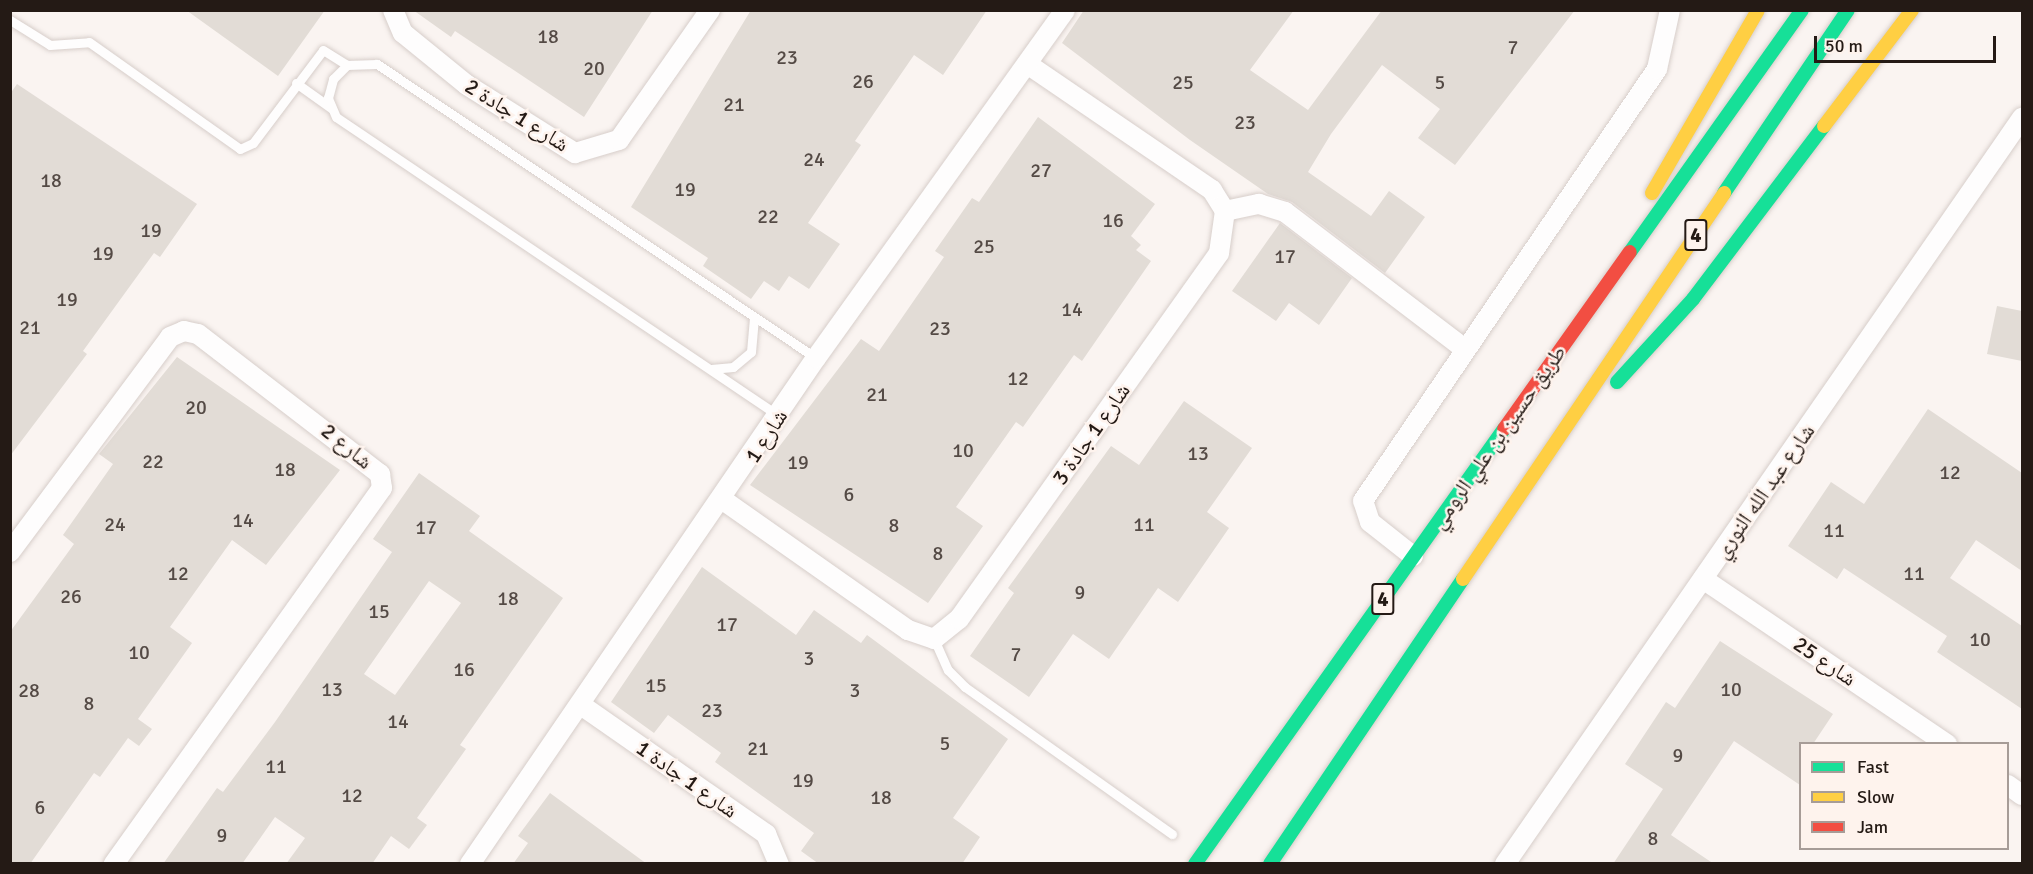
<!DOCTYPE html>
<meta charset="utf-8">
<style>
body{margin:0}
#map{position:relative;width:2033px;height:874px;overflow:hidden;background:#faf4f1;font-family:Signika,"Noto Naskh Arabic",sans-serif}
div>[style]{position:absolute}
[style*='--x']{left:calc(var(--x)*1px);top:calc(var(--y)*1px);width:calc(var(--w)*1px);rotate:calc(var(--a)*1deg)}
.building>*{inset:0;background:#e2dcd6}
.roads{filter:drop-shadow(0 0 2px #d7ceca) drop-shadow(0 0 2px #d7ceca)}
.lane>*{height:9px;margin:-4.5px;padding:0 4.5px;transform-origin:4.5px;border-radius:4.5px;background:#fefdfd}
.street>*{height:20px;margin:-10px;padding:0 10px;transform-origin:10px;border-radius:10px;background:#fefdfd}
.fast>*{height:14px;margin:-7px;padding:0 7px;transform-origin:7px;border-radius:7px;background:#16e098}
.slow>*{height:14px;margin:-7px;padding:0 7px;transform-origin:7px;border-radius:7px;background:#ffcf43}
.jam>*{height:14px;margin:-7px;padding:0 7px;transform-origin:7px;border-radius:7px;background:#f24e42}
span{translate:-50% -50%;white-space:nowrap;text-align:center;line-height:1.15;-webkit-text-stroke:5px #fef3ed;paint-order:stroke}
.number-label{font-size:20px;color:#544a45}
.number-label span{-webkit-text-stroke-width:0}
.shield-label span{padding:2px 4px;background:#fef3ed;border:2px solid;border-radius:4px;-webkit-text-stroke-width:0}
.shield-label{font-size:21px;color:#241a15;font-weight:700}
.street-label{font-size:22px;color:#241a15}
.frame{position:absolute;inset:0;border:12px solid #241a15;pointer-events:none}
.legend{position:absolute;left:1799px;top:742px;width:210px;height:108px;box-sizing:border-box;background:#fef3ed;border:2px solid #a79c97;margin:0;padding:8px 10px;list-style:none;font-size:18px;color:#241a15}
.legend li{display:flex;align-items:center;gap:12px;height:30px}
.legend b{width:30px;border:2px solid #a79c97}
.scale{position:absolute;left:1814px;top:36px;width:182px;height:27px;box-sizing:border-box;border:3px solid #241a15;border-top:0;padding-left:8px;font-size:18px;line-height:21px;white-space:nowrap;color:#241a15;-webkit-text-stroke:4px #fef3ed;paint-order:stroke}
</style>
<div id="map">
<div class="building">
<i style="clip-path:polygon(186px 10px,325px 10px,278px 76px)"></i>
<i style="clip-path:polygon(413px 10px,653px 10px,584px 117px,455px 31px,451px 37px)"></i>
<i style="clip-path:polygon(751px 10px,987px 10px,943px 75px,914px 55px,855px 141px,861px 145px,808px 223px,840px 244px,809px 289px,789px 276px,779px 291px,764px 281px,751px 299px,703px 266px,708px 258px,631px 207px)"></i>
<i style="clip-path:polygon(1084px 10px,1294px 10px,1250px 70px,1308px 110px,1382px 10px,1575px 10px,1455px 165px,1418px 138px,1440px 109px,1382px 65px,1331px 134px,1308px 172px,1371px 216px,1389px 191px,1425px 217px,1385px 273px,1292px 202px,1268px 194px,1190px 140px,1062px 43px)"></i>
<i style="clip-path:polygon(17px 84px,197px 204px,160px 257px,154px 253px,125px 293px,83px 351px,87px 354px,10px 456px,10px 94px)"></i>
<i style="clip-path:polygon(1038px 117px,1155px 204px,1131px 236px,1141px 245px,1136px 250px,1151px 261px,1082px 361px,1074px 355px,1023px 427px,1016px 422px,956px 507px,983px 526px,928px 603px,750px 485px,861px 339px,879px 351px,944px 257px,935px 251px,972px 198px,979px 202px)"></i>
<i style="clip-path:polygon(1280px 223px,1352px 278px,1319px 325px,1289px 303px,1276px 321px,1232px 291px)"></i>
<i style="clip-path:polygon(1997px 306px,2022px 311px,2022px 361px,1987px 354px)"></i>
<i style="clip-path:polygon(177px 357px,340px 470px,266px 565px,232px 540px,170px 627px,192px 643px,138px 719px,152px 729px,139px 746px,128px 738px,100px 777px,94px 773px,30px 864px,10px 864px,10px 632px,74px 544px,63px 535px,113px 464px,99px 454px)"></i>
<i style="clip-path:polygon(1184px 401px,1252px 448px,1207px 512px,1229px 528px,1178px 602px,1158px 588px,1109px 659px,1073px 634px,1029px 697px,970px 656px,1014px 593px,1008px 588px,1111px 446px,1139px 465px)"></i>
<i style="clip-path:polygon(1928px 409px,2022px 473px,2022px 571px,1976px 540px,1950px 578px,2022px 626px,2022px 709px,1937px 652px,1947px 636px,1844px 568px,1837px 579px,1788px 546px,1831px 482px,1864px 504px)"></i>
<i style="clip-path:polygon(evenodd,419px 473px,480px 516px,469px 531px,563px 598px,460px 745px,466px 749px,417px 818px,427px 825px,409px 849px,391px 836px,372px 864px,286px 864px,305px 838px,275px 817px,242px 864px,163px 864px,217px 788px,223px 792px,275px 722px,392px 552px,373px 539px,419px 473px,429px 581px,461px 603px,395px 695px,364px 674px,429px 581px)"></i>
<i style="clip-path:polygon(702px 567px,796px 635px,814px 610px,861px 643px,867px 635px,1008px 739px,953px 818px,980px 837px,962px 864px,819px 864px,801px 851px,814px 833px,715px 762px,721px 753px,668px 715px,654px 733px,611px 702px)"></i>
<i style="clip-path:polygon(1720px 641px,1833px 714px,1813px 744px,1800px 744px,1800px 785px,1734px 741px,1671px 835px,1714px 864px,1613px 864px,1663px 789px,1625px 764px,1666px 702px,1675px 708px)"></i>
<i style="clip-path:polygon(550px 793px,647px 864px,513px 864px,528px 843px,518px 836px)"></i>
</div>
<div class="roads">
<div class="lane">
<i style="--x:10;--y:20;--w:47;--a:32"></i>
<i style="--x:50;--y:45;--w:39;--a:-4"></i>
<i style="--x:89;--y:42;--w:185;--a:35.3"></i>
<i style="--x:240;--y:149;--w:14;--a:-25"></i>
<i style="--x:253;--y:143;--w:116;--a:-53"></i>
<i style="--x:323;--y:50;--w:28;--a:32"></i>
<i style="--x:296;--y:83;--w:43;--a:35.5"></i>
<i style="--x:711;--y:369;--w:22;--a:-5"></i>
<i style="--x:733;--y:367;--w:23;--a:-40"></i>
<i style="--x:751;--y:352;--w:34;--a:-85"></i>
<i style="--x:779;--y:416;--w:534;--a:-145.98"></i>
<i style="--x:336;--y:117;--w:21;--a:-113"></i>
<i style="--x:328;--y:98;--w:20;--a:-75"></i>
<i style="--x:333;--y:79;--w:20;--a:-45"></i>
<i style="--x:347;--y:65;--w:30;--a:-2"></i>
<i style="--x:377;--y:64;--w:528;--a:33.81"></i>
<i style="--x:934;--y:639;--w:34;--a:66"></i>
<i style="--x:948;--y:670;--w:24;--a:45"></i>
<i style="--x:965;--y:687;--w:254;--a:35.4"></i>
</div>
<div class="street">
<i style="--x:393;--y:10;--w:25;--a:67"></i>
<i style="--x:403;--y:33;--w:82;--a:39.1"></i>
<i style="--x:467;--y:85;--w:128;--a:32.2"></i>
<i style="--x:575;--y:153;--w:46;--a:-16.5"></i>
<i style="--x:619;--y:140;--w:159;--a:-55"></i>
<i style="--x:1225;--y:211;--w:35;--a:-12"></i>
<i style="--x:1259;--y:204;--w:27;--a:17"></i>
<i style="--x:1285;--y:212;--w:226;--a:37.3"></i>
<i style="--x:723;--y:500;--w:226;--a:35.1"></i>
<i style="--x:908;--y:630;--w:28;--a:19"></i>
<i style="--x:934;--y:639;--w:32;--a:-39"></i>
<i style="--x:959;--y:619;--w:449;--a:-54.6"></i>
<i style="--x:1219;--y:253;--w:42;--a:-81.9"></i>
<i style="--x:1225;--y:211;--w:25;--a:-122"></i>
<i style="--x:1212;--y:190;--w:222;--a:-145.7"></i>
<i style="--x:10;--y:552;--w:268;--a:-53.3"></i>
<i style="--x:170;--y:337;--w:15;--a:-23"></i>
<i style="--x:184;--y:331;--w:14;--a:12"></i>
<i style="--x:198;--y:334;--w:230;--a:37.6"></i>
<i style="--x:380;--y:474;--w:14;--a:82"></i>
<i style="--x:382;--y:488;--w:462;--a:125.5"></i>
<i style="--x:1413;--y:556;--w:55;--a:-141.7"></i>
<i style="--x:1370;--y:522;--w:22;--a:-108"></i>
<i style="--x:1363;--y:501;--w:523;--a:-55.76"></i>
<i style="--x:1657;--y:69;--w:60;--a:-77.6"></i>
<i style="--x:1703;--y:579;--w:295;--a:34.1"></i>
<i style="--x:581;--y:705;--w:226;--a:34.9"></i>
<i style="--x:766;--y:834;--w:33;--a:67"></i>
<i style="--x:2008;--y:785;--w:17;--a:36"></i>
<i style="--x:470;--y:864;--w:613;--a:-55.64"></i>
<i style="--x:816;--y:358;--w:428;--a:-54.4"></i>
<i style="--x:1505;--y:864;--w:908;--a:-55.28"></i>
</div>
<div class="fast">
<i style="--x:1724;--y:193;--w:221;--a:-55.9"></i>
<i style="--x:1630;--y:252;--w:297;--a:-54.6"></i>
<i style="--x:1617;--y:382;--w:113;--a:-47.5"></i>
<i style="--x:1693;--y:299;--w:217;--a:-52.9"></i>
<i style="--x:1195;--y:864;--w:534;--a:-54.61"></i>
<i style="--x:1270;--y:864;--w:344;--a:-55.9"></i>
</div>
<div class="slow">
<i style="--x:1824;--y:126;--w:146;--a:-52.8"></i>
<i style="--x:1652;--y:193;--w:211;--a:-59.9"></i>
<i style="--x:1463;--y:579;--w:466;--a:-55.9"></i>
</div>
<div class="jam">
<i style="--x:1504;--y:429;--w:217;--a:-54.6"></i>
</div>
</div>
<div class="number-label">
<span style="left:548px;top:36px">18</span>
<span style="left:1513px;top:47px">7</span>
<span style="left:787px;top:57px">23</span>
<span style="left:594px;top:68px">20</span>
<span style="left:863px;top:81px">26</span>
<span style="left:1183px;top:82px">25</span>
<span style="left:1440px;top:82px">5</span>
<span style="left:734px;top:104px">21</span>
<span style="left:1245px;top:122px">23</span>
<span style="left:814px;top:159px">24</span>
<span style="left:1041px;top:170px">27</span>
<span style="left:51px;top:180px">18</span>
<span style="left:685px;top:189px">19</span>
<span style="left:768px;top:216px">22</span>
<span style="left:1113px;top:220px">16</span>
<span style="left:151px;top:230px">19</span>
<span style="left:984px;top:246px">25</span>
<span style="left:103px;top:253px">19</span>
<span style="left:1285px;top:256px">17</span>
<span style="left:67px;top:299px">19</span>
<span style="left:1072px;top:309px">14</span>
<span style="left:30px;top:327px">21</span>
<span style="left:940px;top:328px">23</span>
<span style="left:1018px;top:378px">12</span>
<span style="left:877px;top:394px">21</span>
<span style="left:196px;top:407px">20</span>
<span style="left:963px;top:450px">10</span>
<span style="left:1198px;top:453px">13</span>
<span style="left:153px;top:461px">22</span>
<span style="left:798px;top:462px">19</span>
<span style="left:285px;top:469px">18</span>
<span style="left:1950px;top:472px">12</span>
<span style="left:849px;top:494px">6</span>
<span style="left:243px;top:520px">14</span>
<span style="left:115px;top:524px">24</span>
<span style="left:1144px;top:524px">11</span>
<span style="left:894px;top:525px">8</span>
<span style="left:426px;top:527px">17</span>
<span style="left:1834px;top:530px">11</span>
<span style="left:938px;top:553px">8</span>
<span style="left:178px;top:573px">12</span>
<span style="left:1914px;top:573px">11</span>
<span style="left:1080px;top:592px">9</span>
<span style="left:71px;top:596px">26</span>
<span style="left:508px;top:598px">18</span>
<span style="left:379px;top:611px">15</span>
<span style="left:727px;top:624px">17</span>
<span style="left:1980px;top:639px">10</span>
<span style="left:139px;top:652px">10</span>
<span style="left:1016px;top:654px">7</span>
<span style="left:809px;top:658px">3</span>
<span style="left:464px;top:669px">16</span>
<span style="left:656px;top:685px">15</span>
<span style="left:332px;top:689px">13</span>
<span style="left:1731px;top:689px">10</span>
<span style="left:29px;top:690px">28</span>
<span style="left:855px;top:690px">3</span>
<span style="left:89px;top:703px">8</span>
<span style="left:712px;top:710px">23</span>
<span style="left:398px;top:721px">14</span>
<span style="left:945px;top:743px">5</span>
<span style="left:758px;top:748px">21</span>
<span style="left:1678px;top:755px">9</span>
<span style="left:276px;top:766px">11</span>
<span style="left:803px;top:780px">19</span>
<span style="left:352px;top:795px">12</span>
<span style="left:881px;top:797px">18</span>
<span style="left:40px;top:807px">6</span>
<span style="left:222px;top:835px">9</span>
<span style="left:1653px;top:838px">8</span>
</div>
<div class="shield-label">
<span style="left:1696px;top:235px">4</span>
<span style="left:1383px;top:599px">4</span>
</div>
<div class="street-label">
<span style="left:517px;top:115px;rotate:32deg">شارع 1 جادة 2</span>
<span style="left:1091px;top:434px;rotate:-55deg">شارع 1 جادة 3</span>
<span style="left:766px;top:436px;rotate:-57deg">شارع 1</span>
<span style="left:1498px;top:437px;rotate:-55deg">طريق حسين بن علي الرومي</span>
<span style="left:347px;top:446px;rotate:39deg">شارع 2</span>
<span style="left:1764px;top:491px;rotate:-55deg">شارع عبد الله النوري</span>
<span style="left:1825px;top:661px;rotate:34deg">شارع 25</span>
<span style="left:687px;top:779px;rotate:35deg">شارع 1 جادة 1</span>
</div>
<div class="frame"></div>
<ul class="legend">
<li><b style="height:8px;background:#16e098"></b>Fast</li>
<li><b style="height:8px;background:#ffcf43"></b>Slow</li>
<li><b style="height:8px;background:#f24e42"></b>Jam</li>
</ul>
<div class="scale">50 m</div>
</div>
